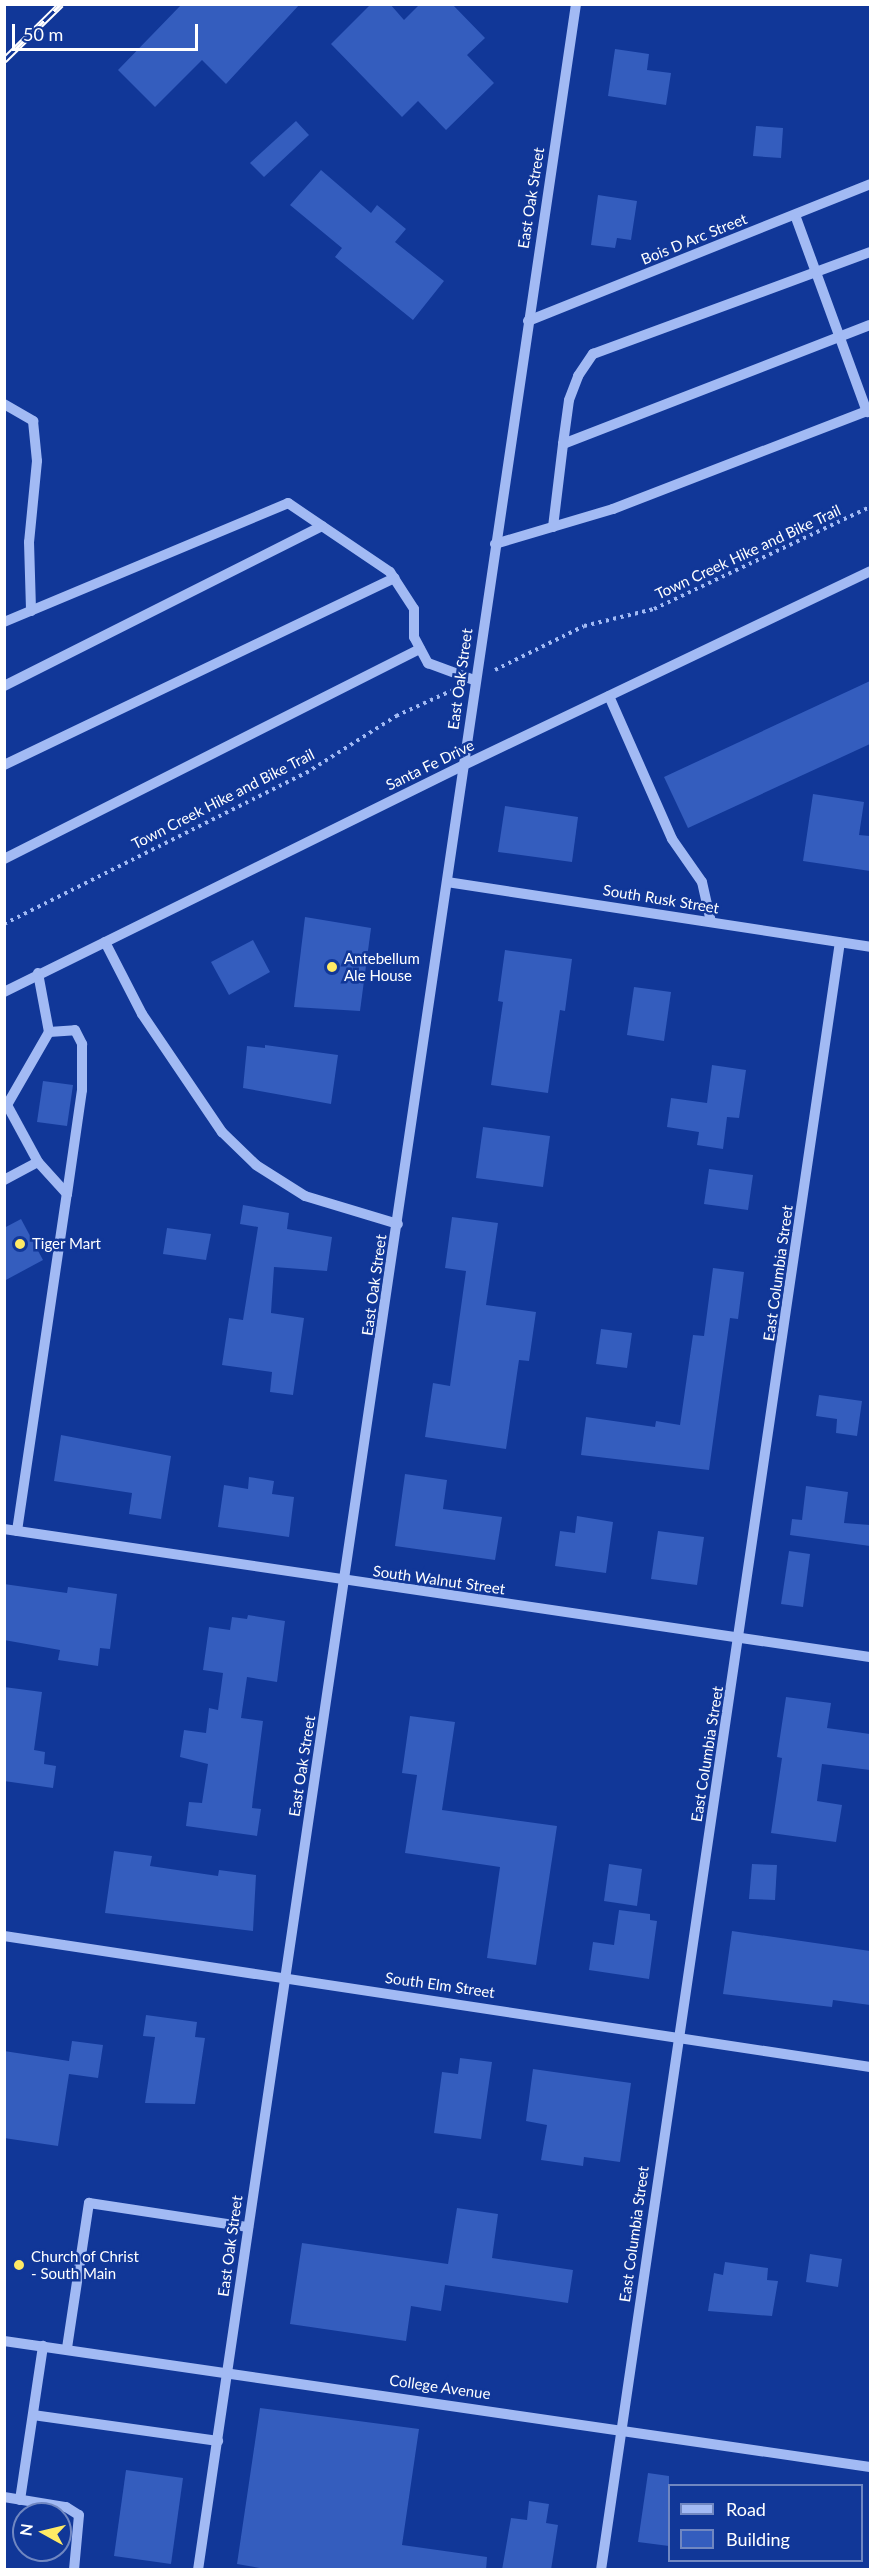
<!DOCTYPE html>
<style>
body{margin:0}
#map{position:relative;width:875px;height:2574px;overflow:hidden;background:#113798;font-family:Lato,sans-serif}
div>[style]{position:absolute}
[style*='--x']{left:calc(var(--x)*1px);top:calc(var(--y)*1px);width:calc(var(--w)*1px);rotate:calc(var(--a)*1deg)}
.building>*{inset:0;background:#345dbe}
.path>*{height:4px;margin-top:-2px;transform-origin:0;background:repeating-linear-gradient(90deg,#a2baf4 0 3px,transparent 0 7.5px)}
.minor>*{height:10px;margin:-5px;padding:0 5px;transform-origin:5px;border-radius:5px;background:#a2baf4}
.rail>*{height:7px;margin-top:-3.5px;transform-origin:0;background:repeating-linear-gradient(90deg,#113798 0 14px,#fff 0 28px);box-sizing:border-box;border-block:2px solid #fff}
.dots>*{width:16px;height:16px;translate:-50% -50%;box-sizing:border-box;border:3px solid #113798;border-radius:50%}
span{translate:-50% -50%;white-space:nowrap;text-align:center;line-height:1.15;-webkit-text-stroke:5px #113798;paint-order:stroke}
.street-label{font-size:15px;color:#fff}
.poi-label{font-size:15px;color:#fff}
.left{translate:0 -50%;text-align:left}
.frame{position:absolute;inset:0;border:6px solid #fff;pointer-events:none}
.legend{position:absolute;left:668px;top:2484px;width:195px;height:78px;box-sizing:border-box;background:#113798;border:2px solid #7087c1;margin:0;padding:8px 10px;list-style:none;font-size:18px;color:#fff}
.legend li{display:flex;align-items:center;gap:12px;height:30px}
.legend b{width:30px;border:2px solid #7087c1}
.north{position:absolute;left:12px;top:2502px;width:60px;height:60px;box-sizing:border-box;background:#113798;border:2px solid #7087c1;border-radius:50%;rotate:278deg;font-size:16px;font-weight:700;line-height:24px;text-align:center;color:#fff}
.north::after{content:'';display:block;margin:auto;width:21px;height:27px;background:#ffea65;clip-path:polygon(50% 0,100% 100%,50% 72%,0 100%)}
.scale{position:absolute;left:12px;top:24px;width:186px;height:27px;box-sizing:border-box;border:3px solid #fff;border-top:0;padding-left:8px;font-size:18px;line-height:21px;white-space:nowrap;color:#fff;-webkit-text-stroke:4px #113798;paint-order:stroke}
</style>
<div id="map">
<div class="building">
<i style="clip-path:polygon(182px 4px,300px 4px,226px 84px,202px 60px,155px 107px,118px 70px)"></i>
<i style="clip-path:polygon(371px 4px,390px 4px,404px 20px,420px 4px,452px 4px,485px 38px,467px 55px,494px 83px,446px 130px,418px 101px,402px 117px,331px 44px)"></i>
<i style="clip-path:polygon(615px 49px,649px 54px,647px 70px,671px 73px,666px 105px,608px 96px)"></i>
<i style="clip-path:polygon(296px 121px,309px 135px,264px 177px,250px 163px)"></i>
<i style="clip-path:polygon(756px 126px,783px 128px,781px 158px,753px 156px)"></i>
<i style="clip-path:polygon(321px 170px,371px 213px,377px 205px,406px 229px,395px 242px,444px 281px,413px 320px,335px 257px,342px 248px,290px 205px)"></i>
<i style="clip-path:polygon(598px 195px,637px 201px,631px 240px,617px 238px,615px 248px,591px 245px)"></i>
<i style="clip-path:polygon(870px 681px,870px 744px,688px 828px,664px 777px)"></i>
<i style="clip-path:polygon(813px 794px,864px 802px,859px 835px,870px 836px,870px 871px,803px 861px)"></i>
<i style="clip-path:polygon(505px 806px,578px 817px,572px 862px,498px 852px)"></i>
<i style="clip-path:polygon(305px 917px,371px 928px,360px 1011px,294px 1007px)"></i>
<i style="clip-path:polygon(253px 940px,270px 972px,229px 995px,211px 962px)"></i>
<i style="clip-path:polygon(505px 950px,572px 959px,565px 1011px,560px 1010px,548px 1093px,491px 1085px,503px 1002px,498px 1001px)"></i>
<i style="clip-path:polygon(634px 987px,671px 992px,664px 1041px,627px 1035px)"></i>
<i style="clip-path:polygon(265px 1045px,338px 1055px,331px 1104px,243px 1088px,247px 1046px,265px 1048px)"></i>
<i style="clip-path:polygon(712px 1065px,746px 1070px,739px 1118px,727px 1117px,723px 1149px,697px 1145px,699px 1132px,667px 1127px,671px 1098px,707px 1103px)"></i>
<i style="clip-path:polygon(43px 1081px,73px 1085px,67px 1126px,37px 1122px)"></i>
<i style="clip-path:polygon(483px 1127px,550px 1136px,543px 1187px,476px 1178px)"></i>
<i style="clip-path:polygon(709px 1169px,753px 1175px,748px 1210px,704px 1204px)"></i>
<i style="clip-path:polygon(243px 1205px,289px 1213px,287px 1229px,332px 1237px,327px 1271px,274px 1267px,271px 1313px,304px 1318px,293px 1395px,270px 1392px,272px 1372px,222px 1365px,229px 1318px,243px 1320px,258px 1227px,240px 1224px)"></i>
<i style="clip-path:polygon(452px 1217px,498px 1223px,486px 1305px,536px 1312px,529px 1361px,519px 1360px,506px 1449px,425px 1437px,433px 1383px,450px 1386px,466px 1271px,445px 1268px)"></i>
<i style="clip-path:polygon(21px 1219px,43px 1260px,4px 1281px,4px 1228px)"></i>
<i style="clip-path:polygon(167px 1228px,211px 1234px,206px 1260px,163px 1254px)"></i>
<i style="clip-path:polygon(713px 1268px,744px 1272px,738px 1319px,730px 1318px,709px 1470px,581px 1455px,586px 1417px,655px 1427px,656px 1421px,680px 1425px,693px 1335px,704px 1336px)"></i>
<i style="clip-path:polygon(601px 1329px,632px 1333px,627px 1368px,596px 1364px)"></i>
<i style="clip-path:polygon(819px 1395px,862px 1401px,857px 1436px,836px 1433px,837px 1419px,816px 1416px)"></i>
<i style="clip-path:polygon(61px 1435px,171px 1456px,161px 1519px,129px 1514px,132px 1493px,54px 1481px)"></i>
<i style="clip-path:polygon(405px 1474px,447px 1480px,443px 1509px,502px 1517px,495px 1560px,395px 1546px)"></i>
<i style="clip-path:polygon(249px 1477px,274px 1481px,272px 1494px,294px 1497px,289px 1537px,218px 1527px,224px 1485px,248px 1489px)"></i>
<i style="clip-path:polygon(806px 1486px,848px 1492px,844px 1523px,870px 1525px,870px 1546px,790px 1535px,792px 1519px,802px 1520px)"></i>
<i style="clip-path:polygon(577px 1516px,613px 1522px,606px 1573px,555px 1566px,560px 1531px,575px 1533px)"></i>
<i style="clip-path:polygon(658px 1531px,704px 1537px,697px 1585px,651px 1579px)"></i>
<i style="clip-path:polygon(789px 1551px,810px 1554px,803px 1607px,781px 1604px)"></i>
<i style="clip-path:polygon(4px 1584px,67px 1593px,68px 1587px,117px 1594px,110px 1649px,100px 1648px,98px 1666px,58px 1660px,60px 1650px,4px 1640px)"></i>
<i style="clip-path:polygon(248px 1615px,285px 1621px,277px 1682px,247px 1677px,241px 1718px,263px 1721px,253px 1798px,252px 1808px,261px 1809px,257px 1836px,186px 1826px,189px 1802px,202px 1803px,208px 1764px,180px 1757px,184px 1730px,206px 1733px,209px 1708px,218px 1710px,223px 1673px,203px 1670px,209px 1627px,230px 1630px,232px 1617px,247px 1619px)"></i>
<i style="clip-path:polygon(4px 1687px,42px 1692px,34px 1750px,45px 1752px,44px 1764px,56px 1766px,53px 1788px,4px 1781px)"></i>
<i style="clip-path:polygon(786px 1697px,831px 1703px,827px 1728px,870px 1734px,870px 1770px,822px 1764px,817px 1801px,842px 1805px,836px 1842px,771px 1833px,782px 1758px,777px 1757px)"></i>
<i style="clip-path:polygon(410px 1716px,455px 1722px,442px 1810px,557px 1826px,536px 1965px,487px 1958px,500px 1867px,405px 1853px,417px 1775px,402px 1773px)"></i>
<i style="clip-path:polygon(114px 1851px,152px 1856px,150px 1866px,218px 1876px,219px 1870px,256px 1875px,253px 1931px,105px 1913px)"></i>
<i style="clip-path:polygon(609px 1864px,642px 1869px,637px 1906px,604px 1901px)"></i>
<i style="clip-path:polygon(752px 1864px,777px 1865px,775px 1900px,749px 1899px)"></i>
<i style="clip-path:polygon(619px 1910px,650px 1914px,650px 1920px,657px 1921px,649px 1979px,589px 1970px,593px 1942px,614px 1945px)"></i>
<i style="clip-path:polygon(732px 1931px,870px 1951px,870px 2005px,833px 2000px,832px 2007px,723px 1994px)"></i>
<i style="clip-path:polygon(146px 2015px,197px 2022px,195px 2037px,205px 2038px,195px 2104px,145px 2103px,155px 2037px,143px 2036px)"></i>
<i style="clip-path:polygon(72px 2041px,103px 2045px,98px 2078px,69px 2074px,58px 2146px,4px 2138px,4px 2051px,69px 2061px)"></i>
<i style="clip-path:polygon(460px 2058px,492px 2062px,481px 2139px,434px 2133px,442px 2072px,458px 2074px)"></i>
<i style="clip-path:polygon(533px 2069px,631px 2083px,620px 2162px,584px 2157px,583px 2166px,541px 2160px,547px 2125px,526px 2121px)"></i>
<i style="clip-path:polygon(457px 2208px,498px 2214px,492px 2258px,573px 2270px,568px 2303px,445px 2285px,441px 2311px,411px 2306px,406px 2341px,290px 2324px,302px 2243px,448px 2264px)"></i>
<i style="clip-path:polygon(810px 2254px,842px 2259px,838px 2287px,806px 2282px)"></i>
<i style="clip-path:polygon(725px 2262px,768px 2268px,767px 2280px,778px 2281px,772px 2316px,708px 2311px,714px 2273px,723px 2275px)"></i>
<i style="clip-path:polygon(260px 2408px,419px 2429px,402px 2545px,487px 2557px,486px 2570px,271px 2570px,237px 2564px)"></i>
<i style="clip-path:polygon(126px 2470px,183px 2478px,171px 2564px,114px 2556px)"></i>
<i style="clip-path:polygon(648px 2473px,669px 2476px,669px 2546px,638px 2542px)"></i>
<i style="clip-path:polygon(529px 2501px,549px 2504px,546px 2523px,558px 2525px,551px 2570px,502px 2570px,511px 2518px,527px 2520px)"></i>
</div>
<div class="path">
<i style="--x:495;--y:670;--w:99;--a:-26.3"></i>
<i style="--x:584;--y:626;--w:72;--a:-13.7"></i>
<i style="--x:654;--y:609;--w:239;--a:-25.3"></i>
<i style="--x:4;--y:924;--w:338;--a:-26.6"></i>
<i style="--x:306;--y:773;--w:107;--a:-32.3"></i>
<i style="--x:396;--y:716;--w:63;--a:-24.5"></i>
</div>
<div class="minor">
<i style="--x:795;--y:215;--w:210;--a:69.9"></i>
<i style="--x:528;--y:321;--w:368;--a:-21.8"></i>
<i style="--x:4;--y:404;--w:34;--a:30"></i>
<i style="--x:33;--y:421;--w:40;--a:84.3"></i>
<i style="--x:37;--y:461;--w:81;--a:95.6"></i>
<i style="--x:29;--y:542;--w:69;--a:88.3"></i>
<i style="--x:563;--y:444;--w:44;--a:-82.2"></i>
<i style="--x:569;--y:400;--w:26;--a:-69"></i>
<i style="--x:578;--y:376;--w:27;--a:-56"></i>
<i style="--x:593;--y:354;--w:295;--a:-20.2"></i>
<i style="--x:553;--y:527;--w:84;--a:-83.1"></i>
<i style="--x:563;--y:444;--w:329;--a:-21.2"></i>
<i style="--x:495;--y:544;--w:123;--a:-16.5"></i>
<i style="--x:613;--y:509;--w:275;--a:-21.1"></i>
<i style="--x:4;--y:622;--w:308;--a:-22.7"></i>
<i style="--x:288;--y:503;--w:123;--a:34.1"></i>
<i style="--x:390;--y:572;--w:44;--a:57"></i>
<i style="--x:414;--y:609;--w:28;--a:90"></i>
<i style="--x:414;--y:637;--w:30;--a:62"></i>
<i style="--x:428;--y:663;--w:49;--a:20.3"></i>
<i style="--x:4;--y:686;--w:356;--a:-26.7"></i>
<i style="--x:609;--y:696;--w:156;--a:66.2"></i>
<i style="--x:672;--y:839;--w:52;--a:55.1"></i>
<i style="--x:702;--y:882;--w:41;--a:77.3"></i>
<i style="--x:4;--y:765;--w:433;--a:-25.6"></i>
<i style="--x:4;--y:859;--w:466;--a:-26.8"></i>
<i style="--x:447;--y:882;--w:428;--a:8.7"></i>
<i style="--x:105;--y:942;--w:81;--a:62.8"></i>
<i style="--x:142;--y:1014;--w:143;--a:55.9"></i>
<i style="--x:222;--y:1132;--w:47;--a:44.1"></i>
<i style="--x:256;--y:1165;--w:58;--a:32.3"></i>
<i style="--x:305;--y:1196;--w:97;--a:16.8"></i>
<i style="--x:4;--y:992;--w:513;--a:-26.27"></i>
<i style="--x:464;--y:765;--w:450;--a:-25.5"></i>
<i style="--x:49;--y:1032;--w:26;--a:-4"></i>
<i style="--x:75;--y:1030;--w:16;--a:63"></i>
<i style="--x:82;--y:1044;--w:46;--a:90"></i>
<i style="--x:82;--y:1090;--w:105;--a:98.2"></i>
<i style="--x:4;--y:1180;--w:38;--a:-28"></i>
<i style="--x:38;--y:1162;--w:65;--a:-118.5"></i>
<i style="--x:7;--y:1105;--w:84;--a:-60.1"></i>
<i style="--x:49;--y:1032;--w:60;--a:-100.6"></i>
<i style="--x:4;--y:1529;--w:875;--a:8.41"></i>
<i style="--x:17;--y:1531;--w:341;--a:-81.6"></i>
<i style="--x:67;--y:1194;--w:43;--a:-132.2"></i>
<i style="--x:4;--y:1936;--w:876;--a:8.6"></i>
<i style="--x:4;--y:2341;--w:875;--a:8.28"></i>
<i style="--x:67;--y:2348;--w:147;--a:-81.4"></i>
<i style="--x:89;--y:2203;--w:161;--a:8.6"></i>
<i style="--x:33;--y:2415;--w:187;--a:8"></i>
<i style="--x:4;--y:2497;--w:63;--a:9.2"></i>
<i style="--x:66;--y:2507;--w:15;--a:32"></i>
<i style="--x:79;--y:2515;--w:55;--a:95.2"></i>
<i style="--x:20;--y:2500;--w:156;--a:-81.5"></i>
<i style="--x:198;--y:2570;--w:2594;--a:-81.62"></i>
<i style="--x:601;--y:2570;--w:1645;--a:-81.65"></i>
</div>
<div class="rail">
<i style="--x:4;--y:60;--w:80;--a:-44.5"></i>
</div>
<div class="dots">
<i style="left:332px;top:967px;background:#ffea65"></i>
<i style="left:20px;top:1244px;background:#ffea65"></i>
<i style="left:19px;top:2265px;background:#ffea65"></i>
</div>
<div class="street-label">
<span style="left:531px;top:198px;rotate:-81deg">East Oak Street</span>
<span style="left:694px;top:239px;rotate:-22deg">Bois D Arc Street</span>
<span style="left:748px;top:552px;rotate:-25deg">Town Creek Hike and Bike Trail</span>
<span style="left:460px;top:679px;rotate:-82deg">East Oak Street</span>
<span style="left:430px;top:765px;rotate:-26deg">Santa Fe Drive</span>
<span style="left:223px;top:799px;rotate:-27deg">Town Creek Hike and Bike Trail</span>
<span style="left:661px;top:899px;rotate:9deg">South Rusk Street</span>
<span style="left:778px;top:1273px;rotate:-82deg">East Columbia Street</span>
<span style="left:374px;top:1285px;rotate:-82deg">East Oak Street</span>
<span style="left:439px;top:1580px;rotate:8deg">South Walnut Street</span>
<span style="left:707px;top:1754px;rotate:-81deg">East Columbia Street</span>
<span style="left:302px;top:1766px;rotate:-81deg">East Oak Street</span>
<span style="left:440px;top:1985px;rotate:8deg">South Elm Street</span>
<span style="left:634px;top:2234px;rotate:-82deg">East Columbia Street</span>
<span style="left:230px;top:2246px;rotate:-82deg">East Oak Street</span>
<span style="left:440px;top:2387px;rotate:8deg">College Avenue</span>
</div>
<div class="poi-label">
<span class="left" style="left:344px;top:967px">Antebellum<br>Ale House</span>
<span class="left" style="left:32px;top:1244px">Tiger Mart</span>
<span class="left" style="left:31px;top:2265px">Church of Christ<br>- South Main</span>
</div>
<div class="frame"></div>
<ul class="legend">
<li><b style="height:8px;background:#a2baf4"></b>Road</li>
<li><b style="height:16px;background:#345dbe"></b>Building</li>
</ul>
<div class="north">N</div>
<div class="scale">50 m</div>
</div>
